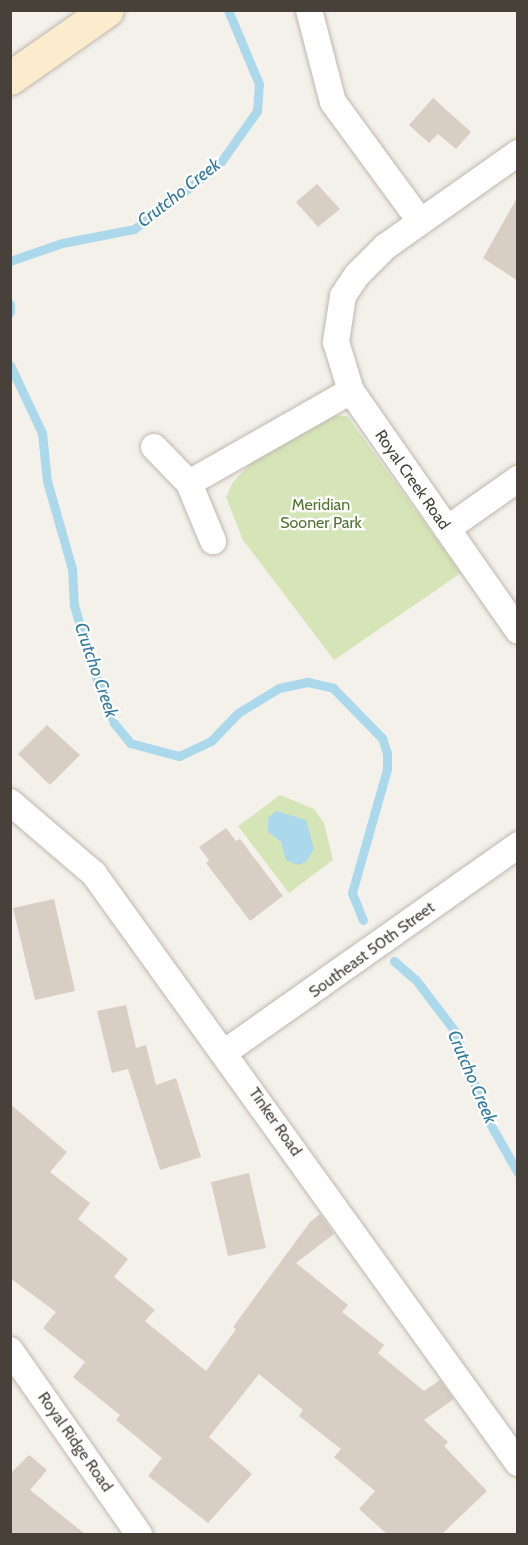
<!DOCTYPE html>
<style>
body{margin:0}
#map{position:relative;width:528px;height:1545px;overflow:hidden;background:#f4f1eb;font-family:Cabin,sans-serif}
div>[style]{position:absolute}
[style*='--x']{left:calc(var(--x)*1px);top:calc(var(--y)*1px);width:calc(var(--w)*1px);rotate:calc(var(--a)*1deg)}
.green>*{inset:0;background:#d5e5b7}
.water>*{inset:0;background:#acd8ec}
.stream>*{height:9px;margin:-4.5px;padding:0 4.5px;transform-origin:4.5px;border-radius:4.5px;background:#acd8ec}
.building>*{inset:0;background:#d8cec4}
.roads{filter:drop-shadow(0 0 2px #bfb7ae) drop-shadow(0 0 2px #bfb7ae)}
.street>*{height:26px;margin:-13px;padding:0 13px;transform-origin:13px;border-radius:13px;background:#fff}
.secondary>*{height:33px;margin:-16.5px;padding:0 16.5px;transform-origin:16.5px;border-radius:16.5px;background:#fbecce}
span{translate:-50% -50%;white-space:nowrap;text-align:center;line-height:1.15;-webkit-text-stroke:4.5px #fff;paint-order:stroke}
.street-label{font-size:16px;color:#484139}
.park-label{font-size:16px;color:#517630}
.water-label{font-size:18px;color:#357b9d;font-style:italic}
.frame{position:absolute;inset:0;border:12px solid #484139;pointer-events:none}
</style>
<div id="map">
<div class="green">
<i style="clip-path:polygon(335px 416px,347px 416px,461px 573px,334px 660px,243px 540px,226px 497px,233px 482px,257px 457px)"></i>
<i style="clip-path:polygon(280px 795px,314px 809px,324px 823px,333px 860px,289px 893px,238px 826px)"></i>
</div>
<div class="water">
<i style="clip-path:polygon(276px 811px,306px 820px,314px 849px,306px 862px,298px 865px,286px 860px,281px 842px,268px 832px,268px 818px)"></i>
</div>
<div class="stream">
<i style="--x:10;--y:261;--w:55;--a:-19.1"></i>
<i style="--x:62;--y:243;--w:73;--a:-11"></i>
<i style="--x:134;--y:229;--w:105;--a:-36.9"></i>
<i style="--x:218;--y:166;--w:67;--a:-54.7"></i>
<i style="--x:257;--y:111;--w:27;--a:-86"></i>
<i style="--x:259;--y:84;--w:80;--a:-112.7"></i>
<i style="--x:10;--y:304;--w:8;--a:90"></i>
<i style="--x:10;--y:365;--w:75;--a:64.8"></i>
<i style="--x:42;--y:433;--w:48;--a:84.1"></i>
<i style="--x:47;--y:481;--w:91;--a:74.1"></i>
<i style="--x:72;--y:569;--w:36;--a:87"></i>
<i style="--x:74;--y:605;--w:61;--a:73.9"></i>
<i style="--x:91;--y:664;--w:63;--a:68.7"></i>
<i style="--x:114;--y:723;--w:26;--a:51"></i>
<i style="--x:130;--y:743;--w:51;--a:14.9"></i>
<i style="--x:179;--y:756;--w:35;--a:-25"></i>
<i style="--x:211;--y:741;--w:39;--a:-46"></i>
<i style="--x:238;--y:713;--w:48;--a:-31.4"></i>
<i style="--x:279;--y:688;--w:30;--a:-12"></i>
<i style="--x:308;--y:682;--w:26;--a:13"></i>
<i style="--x:333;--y:688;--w:70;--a:45.6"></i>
<i style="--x:382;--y:738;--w:16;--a:72"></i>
<i style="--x:387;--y:753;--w:16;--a:90"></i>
<i style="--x:387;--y:769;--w:129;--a:105.8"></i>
<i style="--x:352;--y:893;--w:29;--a:68"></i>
<i style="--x:394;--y:961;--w:29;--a:41"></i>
<i style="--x:416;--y:980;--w:63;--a:52.8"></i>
<i style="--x:454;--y:1030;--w:96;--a:69.3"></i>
<i style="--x:488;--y:1120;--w:61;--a:60.5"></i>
</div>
<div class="building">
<i style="clip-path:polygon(433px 98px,471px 132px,456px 149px,438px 134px,429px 143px,409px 125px)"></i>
<i style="clip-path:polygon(317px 184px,340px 209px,318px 227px,296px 202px)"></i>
<i style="clip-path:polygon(518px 196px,518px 281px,483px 258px)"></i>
<i style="clip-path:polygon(47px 725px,80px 755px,50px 785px,18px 754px)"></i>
<i style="clip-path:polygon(226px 828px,236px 841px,240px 839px,283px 896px,250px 921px,206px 863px,209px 860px,199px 847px)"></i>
<i style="clip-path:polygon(54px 899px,75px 991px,35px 1000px,13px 908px)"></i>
<i style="clip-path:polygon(126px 1005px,136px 1048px,146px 1045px,156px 1085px,176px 1078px,201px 1157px,160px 1170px,128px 1069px,112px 1073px,97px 1011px)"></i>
<i style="clip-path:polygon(10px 1104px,67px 1152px,50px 1172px,90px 1203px,78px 1219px,128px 1259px,114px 1277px,155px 1310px,145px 1321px,206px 1371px,236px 1329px,233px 1327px,310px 1222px,320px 1214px,334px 1234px,296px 1263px,348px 1305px,342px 1312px,384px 1345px,378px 1353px,424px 1391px,440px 1380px,454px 1399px,424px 1420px,448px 1442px,444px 1446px,487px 1491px,442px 1534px,387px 1534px,359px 1509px,375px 1491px,334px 1457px,341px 1449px,299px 1416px,303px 1410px,259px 1374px,209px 1437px,252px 1474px,208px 1523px,148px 1476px,162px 1458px,116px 1420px,120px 1415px,73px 1377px,85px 1362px,43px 1328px,56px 1312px,10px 1278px)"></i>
<i style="clip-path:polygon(249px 1173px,266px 1248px,228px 1256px,211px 1182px)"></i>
<i style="clip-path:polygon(29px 1455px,47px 1470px,30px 1490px,85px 1534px,10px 1534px,10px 1474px)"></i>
</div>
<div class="roads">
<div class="street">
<i style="--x:309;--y:10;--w:95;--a:75.4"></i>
<i style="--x:333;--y:102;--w:147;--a:53.8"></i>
<i style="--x:518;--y:153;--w:161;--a:144.8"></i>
<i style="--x:386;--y:246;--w:41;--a:135"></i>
<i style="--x:357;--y:275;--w:25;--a:124"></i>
<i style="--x:343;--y:296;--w:47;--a:98.7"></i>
<i style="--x:336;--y:342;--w:51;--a:73"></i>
<i style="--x:351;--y:391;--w:292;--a:55.1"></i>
<i style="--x:154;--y:447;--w:50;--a:45.8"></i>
<i style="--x:189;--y:483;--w:63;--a:67.5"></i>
<i style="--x:189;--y:483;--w:186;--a:-29.6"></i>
<i style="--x:447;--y:529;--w:87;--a:-35.2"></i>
<i style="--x:10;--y:802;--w:111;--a:40.6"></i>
<i style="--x:94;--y:874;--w:726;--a:54.25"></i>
<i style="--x:225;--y:1052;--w:359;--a:-35.2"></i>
<i style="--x:10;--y:1350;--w:225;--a:55"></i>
</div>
<div class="secondary">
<i style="--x:10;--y:78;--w:118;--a:-35"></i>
</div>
</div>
<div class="street-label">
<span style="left:412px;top:480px;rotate:55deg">Royal Creek Road</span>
<span style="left:372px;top:950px;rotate:-36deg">Southeast 50th Street</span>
<span style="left:275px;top:1122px;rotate:55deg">Tinker Road</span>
<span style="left:75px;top:1442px;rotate:55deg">Royal Ridge Road</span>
</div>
<div class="park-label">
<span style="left:321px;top:514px">Meridian<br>Sooner Park</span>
</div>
<div class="water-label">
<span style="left:179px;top:193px;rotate:-38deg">Crutcho Creek</span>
<span style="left:96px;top:670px;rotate:71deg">Crutcho Creek</span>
<span style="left:472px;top:1077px;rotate:67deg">Crutcho Creek</span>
</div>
<div class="frame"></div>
</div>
